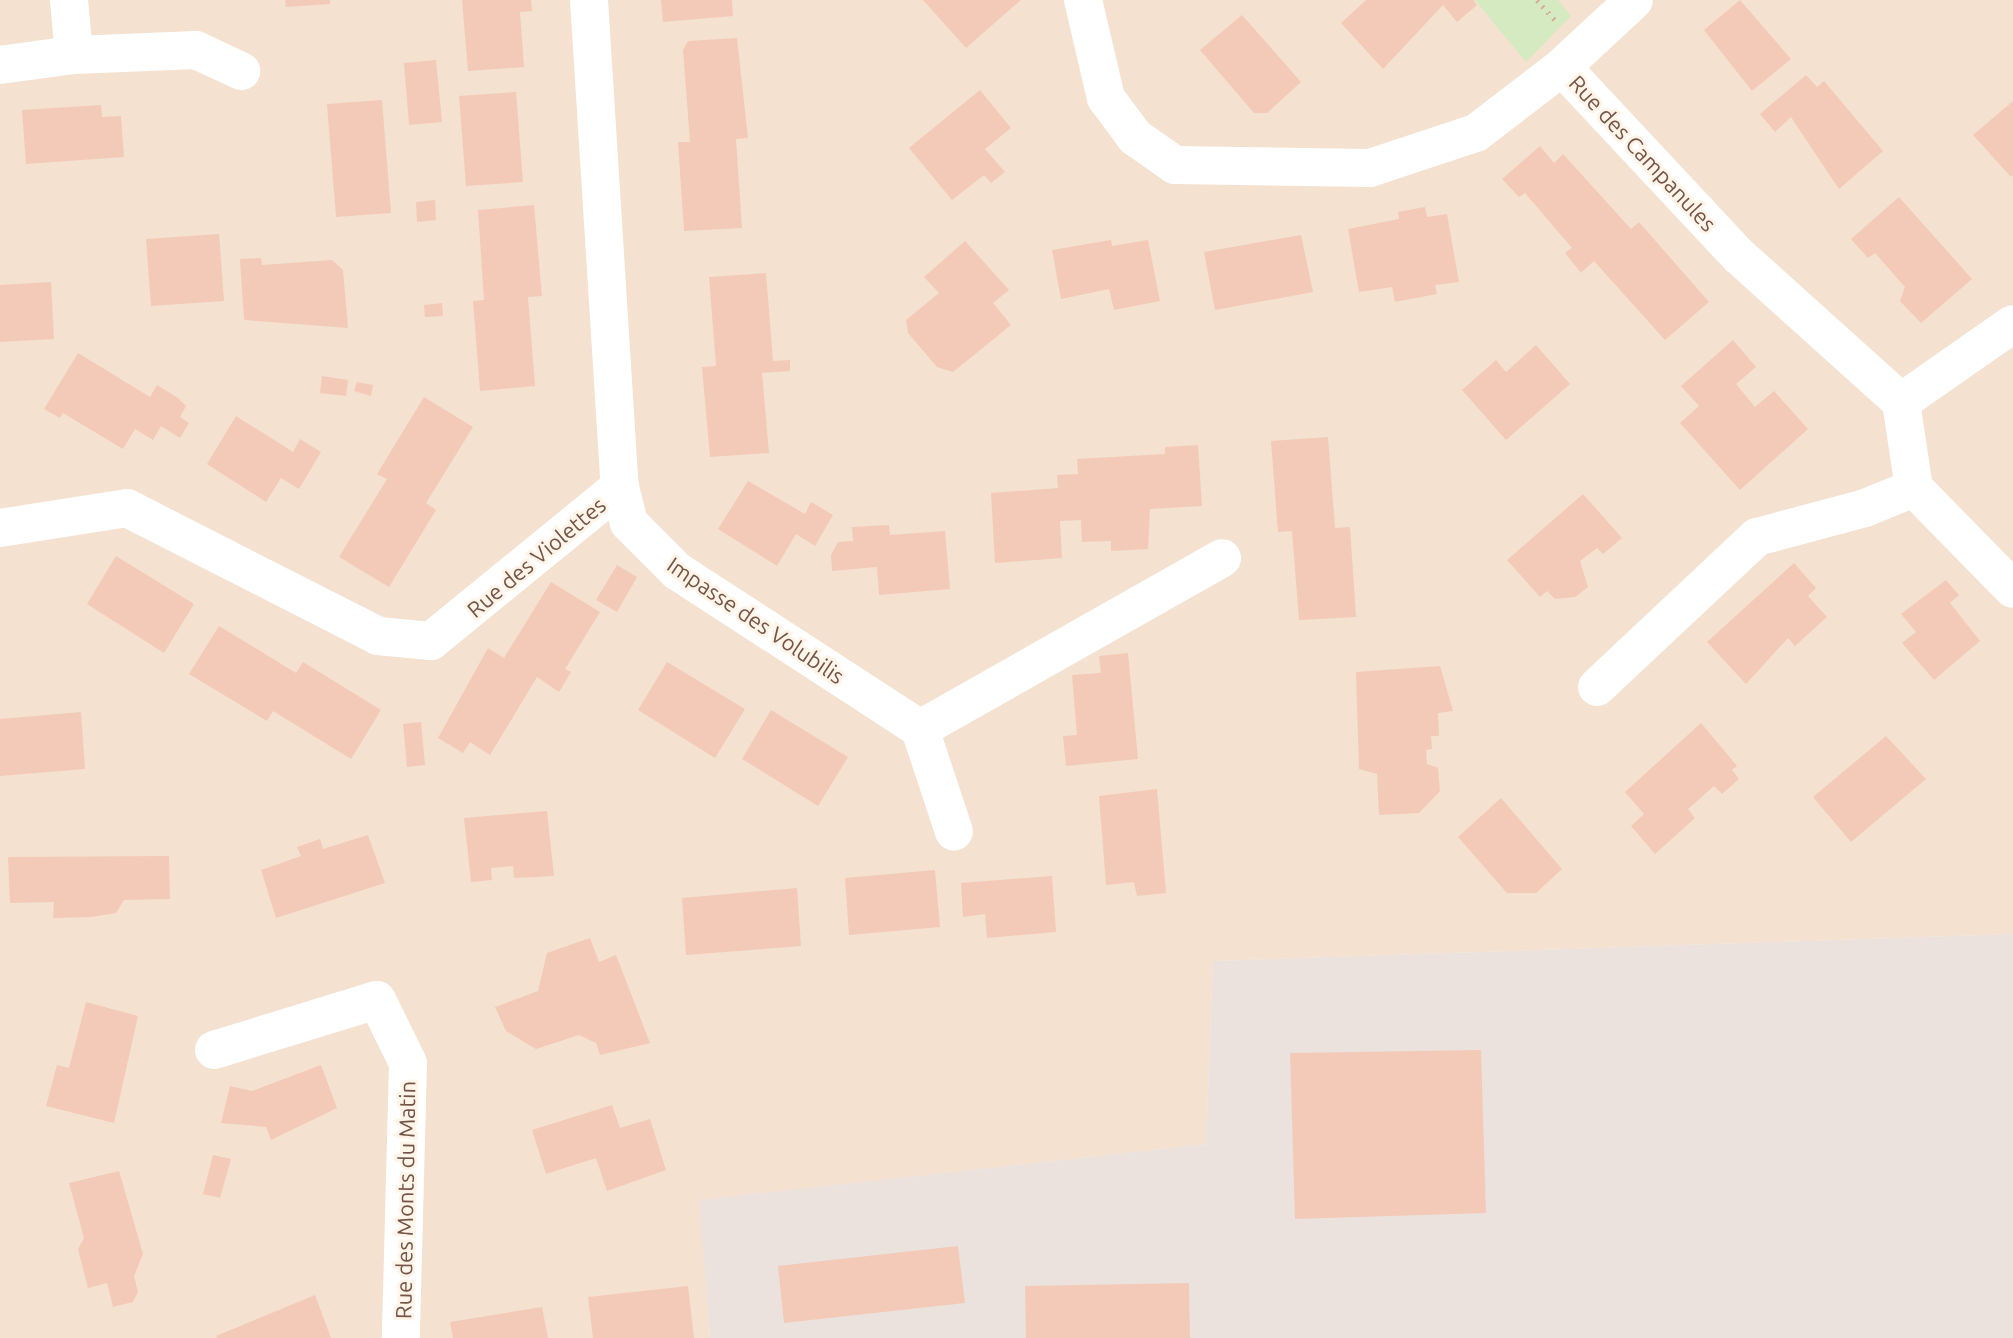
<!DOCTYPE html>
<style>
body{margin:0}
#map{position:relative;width:2013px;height:1338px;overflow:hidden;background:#fdf0e1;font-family:Ubuntu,sans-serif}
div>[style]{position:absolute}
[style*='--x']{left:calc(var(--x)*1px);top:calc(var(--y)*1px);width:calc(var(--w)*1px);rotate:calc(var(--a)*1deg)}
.residential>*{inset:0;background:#f4e1d0}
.industrial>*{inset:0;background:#ebe2dd}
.green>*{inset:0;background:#d5eac0}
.building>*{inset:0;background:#f3cab8}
.path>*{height:5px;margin-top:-2.5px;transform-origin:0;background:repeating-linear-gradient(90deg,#d7ae9c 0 2px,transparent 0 8px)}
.minor>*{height:38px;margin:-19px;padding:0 19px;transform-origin:19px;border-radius:19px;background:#fff}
span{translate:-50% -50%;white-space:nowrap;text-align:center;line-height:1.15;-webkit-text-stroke:6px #fff4e8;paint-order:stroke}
.street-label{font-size:22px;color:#745448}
</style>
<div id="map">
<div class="residential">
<i style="clip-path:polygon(0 0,2013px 0,2013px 934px,1213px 961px,1206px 1144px,700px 1200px,710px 1338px,0 1338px)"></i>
</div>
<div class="industrial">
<i style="clip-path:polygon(2013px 934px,2013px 1338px,710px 1338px,699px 1200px,1206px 1144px,1213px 961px)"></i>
</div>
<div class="green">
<i style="clip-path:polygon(1475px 0,1558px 0,1571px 16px,1526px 62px)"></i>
</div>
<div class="building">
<i style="clip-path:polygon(285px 0,330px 0,330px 4px,286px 7px)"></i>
<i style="clip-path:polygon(462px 0,531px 0,532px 11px,520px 12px,524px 67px,468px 71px)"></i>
<i style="clip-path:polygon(661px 0,732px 0,733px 16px,663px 22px)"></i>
<i style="clip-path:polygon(923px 0,1021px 0,966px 48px)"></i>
<i style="clip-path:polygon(1366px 0,1473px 0,1477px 5px,1457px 22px,1443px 5px,1383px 69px,1341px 23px)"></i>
<i style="clip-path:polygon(1740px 0,1791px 59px,1752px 91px,1704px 30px)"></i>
<i style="clip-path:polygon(1242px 15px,1301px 82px,1267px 113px,1254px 113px,1200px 50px)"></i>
<i style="clip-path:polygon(737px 38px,748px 138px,736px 139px,742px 228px,684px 231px,678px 142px,690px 142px,683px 50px,688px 41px)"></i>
<i style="clip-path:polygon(436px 60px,442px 122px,409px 125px,404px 63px)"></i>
<i style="clip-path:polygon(1806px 75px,1817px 87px,1824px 81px,1883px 151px,1839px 189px,1791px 117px,1775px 132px,1760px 114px)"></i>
<i style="clip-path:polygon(980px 90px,1011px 128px,985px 149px,1005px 172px,991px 183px,984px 175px,952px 200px,909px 148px)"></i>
<i style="clip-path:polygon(516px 92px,523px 182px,466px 186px,459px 96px)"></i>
<i style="clip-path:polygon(382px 100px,391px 213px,336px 217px,327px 104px)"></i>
<i style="clip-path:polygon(2013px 101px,2013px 175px,2011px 177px,1973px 135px)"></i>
<i style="clip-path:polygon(101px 105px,102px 117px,121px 116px,124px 157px,26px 164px,22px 110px)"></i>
<i style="clip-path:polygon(1540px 146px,1554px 163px,1563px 154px,1631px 229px,1639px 222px,1709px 302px,1665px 340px,1594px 261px,1581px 273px,1565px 253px,1572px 248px,1525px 193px,1519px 197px,1502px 179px)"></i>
<i style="clip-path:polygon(1899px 197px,1972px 279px,1921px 323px,1900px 301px,1905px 287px,1875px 253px,1868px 258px,1851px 239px)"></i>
<i style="clip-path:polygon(435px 200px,436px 220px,417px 222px,416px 202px)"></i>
<i style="clip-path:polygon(534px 205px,542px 296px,528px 297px,535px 386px,480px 391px,473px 301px,484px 300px,478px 210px)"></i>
<i style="clip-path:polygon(1425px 207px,1427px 217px,1447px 214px,1459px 282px,1435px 285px,1437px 294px,1395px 302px,1392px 287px,1359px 292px,1348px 229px,1399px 219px,1398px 212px)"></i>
<i style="clip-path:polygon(219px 234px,224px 301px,151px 306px,146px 239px)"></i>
<i style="clip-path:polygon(1301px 235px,1313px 292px,1215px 310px,1204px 252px)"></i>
<i style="clip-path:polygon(1111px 240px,1112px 246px,1148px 240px,1160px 301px,1114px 310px,1109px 289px,1061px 299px,1052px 250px)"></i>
<i style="clip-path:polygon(965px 241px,1009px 290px,993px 303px,1011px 325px,953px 372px,937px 367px,908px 333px,906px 320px,939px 293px,924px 277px)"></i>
<i style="clip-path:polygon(261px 258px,262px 265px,332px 260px,343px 270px,348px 328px,244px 320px,240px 259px)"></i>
<i style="clip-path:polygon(766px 273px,773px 361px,790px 360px,790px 371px,762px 373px,769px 453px,710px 457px,702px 367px,716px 366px,709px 277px)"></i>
<i style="clip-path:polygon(51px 282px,54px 339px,0 342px,0 285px)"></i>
<i style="clip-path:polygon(442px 303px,443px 316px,425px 317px,424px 305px)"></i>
<i style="clip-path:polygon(1733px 340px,1756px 367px,1736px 384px,1755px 407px,1774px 391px,1808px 429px,1740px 490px,1680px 423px,1699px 406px,1681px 386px)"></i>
<i style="clip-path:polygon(1536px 345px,1570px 384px,1506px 440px,1462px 390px,1496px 360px,1506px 372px)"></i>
<i style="clip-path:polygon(78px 353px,150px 397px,157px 385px,178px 398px,186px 406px,180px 417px,189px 423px,180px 438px,161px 426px,153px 440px,135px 429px,123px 449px,63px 413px,60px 418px,44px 409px)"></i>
<i style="clip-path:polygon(322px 376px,348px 380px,346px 396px,320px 393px)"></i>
<i style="clip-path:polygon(357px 382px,373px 385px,371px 396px,354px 391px)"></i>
<i style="clip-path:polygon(424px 397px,473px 427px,426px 503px,436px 510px,389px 587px,339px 557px,387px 479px,377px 474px)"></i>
<i style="clip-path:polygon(236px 416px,293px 452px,300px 439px,321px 452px,299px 489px,281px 478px,266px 502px,207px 464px)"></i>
<i style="clip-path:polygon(1328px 437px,1335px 528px,1350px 527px,1356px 617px,1299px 620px,1292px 531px,1278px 532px,1271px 441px)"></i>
<i style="clip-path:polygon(1198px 445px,1202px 506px,1150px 509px,1148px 549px,1111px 551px,1111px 541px,1082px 542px,1081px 520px,1060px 521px,1062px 558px,995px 563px,991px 493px,1058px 488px,1057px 475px,1078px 474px,1077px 459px,1165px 454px,1165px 447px)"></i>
<i style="clip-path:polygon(748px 481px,805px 514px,811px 502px,833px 515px,815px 546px,796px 534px,777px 566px,718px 529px)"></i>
<i style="clip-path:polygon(1583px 494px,1622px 538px,1603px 554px,1597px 548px,1580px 561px,1588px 587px,1575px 597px,1555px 599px,1547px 591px,1540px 597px,1507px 560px)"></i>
<i style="clip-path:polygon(889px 525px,890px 535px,945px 531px,950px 589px,879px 595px,877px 567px,832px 571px,831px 555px,838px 542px,853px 541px,852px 527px)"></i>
<i style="clip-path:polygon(116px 556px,194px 604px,164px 653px,87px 604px)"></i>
<i style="clip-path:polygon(1794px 563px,1816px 588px,1808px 596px,1827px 617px,1795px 646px,1788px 638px,1746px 684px,1707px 642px)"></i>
<i style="clip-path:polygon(617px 565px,637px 577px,617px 612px,596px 600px)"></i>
<i style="clip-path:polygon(1946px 580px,1959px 595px,1950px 603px,1980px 641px,1934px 680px,1902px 643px,1916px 632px,1901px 614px)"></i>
<i style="clip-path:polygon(551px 582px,600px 612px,565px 669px,571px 672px,559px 692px,537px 677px,490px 755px,470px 742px,463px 753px,438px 738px,488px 648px,504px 658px)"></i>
<i style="clip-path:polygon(219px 626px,296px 673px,303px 662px,381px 710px,351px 759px,273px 711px,267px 721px,189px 674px)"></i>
<i style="clip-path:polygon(1128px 653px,1138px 759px,1066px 766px,1063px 736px,1077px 735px,1072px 675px,1101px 673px,1099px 656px)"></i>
<i style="clip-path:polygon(667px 662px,745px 709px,715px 758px,638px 710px)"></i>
<i style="clip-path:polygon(1440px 666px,1453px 711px,1438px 713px,1439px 736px,1431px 736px,1432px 749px,1426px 750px,1427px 764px,1438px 768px,1440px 791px,1419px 813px,1379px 815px,1377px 774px,1359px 769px,1356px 672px)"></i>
<i style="clip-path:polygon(771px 710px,848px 757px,818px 806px,742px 759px)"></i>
<i style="clip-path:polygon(81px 712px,85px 769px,0 776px,0 719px)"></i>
<i style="clip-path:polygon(421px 722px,425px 765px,407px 767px,403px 724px)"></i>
<i style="clip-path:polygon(1701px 723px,1737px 766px,1732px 770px,1739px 779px,1722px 794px,1714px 786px,1688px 809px,1695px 818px,1655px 854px,1631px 826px,1644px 814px,1625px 792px)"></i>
<i style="clip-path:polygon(1886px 736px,1926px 779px,1851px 842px,1813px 797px)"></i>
<i style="clip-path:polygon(1157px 789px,1166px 893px,1137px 896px,1134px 882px,1106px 885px,1099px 796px)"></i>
<i style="clip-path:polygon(1501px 798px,1562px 869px,1536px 893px,1507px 893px,1458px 837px)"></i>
<i style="clip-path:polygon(547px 811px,554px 876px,514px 878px,513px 866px,491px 868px,492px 880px,471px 882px,464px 818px)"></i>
<i style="clip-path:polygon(368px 835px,385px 883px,276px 918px,261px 870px,301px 856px,297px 847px,320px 839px,323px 849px)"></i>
<i style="clip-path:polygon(169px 856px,170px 899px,124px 900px,116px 913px,91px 917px,53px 918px,54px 902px,10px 903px,8px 857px)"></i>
<i style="clip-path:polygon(935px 870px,940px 927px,849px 935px,845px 878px)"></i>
<i style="clip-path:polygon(1052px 876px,1056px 932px,987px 938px,985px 914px,963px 917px,961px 883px)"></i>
<i style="clip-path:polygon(797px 888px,801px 946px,686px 955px,682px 898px)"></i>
<i style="clip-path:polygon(590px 938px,599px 962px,616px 955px,650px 1043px,600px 1055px,596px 1043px,579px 1035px,536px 1049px,506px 1031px,495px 1007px,538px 991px,547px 953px)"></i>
<i style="clip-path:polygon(86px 1002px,138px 1016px,114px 1123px,46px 1106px,57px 1065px,69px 1068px)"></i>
<i style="clip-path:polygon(1481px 1050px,1486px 1213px,1295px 1219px,1290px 1053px)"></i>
<i style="clip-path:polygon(321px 1065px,337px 1108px,271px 1140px,266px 1127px,221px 1123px,230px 1086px,252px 1091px)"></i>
<i style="clip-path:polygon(612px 1105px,620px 1128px,650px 1119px,666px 1170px,607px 1191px,596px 1158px,546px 1174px,532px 1130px)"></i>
<i style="clip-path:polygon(213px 1155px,231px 1159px,220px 1198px,203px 1194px)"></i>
<i style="clip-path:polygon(119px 1171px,143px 1254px,134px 1276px,138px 1292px,133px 1302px,113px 1307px,107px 1283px,88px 1288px,78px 1249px,84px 1238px,69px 1183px)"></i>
<i style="clip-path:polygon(958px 1246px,965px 1303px,784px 1323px,778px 1266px)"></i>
<i style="clip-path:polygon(1189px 1283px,1190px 1338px,1026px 1338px,1025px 1286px)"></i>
<i style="clip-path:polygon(688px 1286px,694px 1338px,593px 1338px,588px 1297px)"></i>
<i style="clip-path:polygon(315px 1295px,331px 1338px,217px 1338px,216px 1336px)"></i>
<i style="clip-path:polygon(542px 1307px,548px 1338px,453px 1338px,450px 1322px)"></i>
</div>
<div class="path">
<i style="--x:1537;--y:0;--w:27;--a:48"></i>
</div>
<div class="minor">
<i style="--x:69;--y:0;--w:55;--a:84.8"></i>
<i style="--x:74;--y:55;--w:122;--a:-2.3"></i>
<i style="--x:196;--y:50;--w:50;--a:25"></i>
<i style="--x:589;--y:0;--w:488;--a:86.4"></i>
<i style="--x:620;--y:487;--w:37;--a:76"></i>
<i style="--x:629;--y:523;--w:68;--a:45"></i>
<i style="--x:677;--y:571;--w:290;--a:33"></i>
<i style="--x:920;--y:729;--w:347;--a:-29.5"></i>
<i style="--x:1083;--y:0;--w:101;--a:76.8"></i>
<i style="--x:1106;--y:98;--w:49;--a:53.4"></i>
<i style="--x:1135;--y:137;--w:49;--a:35"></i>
<i style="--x:1175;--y:165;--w:195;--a:0.9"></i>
<i style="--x:1370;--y:168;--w:112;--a:-18.3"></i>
<i style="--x:1476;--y:133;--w:108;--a:-37.5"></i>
<i style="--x:1562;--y:67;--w:259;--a:46.9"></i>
<i style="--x:1739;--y:256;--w:218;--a:42"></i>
<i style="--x:1901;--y:402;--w:87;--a:81.4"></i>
<i style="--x:1914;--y:488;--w:141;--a:45.6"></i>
<i style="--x:0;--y:65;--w:75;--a:-7.7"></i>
<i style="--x:1562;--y:67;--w:98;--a:-42.9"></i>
<i style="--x:1901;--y:402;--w:136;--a:-34.9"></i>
<i style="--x:0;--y:528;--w:129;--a:-8.9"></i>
<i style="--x:127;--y:508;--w:282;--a:27"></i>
<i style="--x:378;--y:636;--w:53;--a:5.4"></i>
<i style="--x:431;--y:641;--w:244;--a:-39.2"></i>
<i style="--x:1597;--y:687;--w:219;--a:-43.2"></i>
<i style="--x:1757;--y:537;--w:112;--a:-15"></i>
<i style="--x:1865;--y:508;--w:53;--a:-22.2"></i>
<i style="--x:920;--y:729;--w:108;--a:71.7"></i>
<i style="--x:214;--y:1050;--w:170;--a:-17.1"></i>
<i style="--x:377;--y:1000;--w:70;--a:63.8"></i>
<i style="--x:408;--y:1063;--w:275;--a:91.5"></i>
</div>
<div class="street-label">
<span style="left:1643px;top:153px;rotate:47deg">Rue des Campanules</span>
<span style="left:536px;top:557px;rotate:-40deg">Rue des Violettes</span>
<span style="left:756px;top:620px;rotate:34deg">Impasse des Volubilis</span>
<span style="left:405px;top:1200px;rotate:-89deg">Rue des Monts du Matin</span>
</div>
</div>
